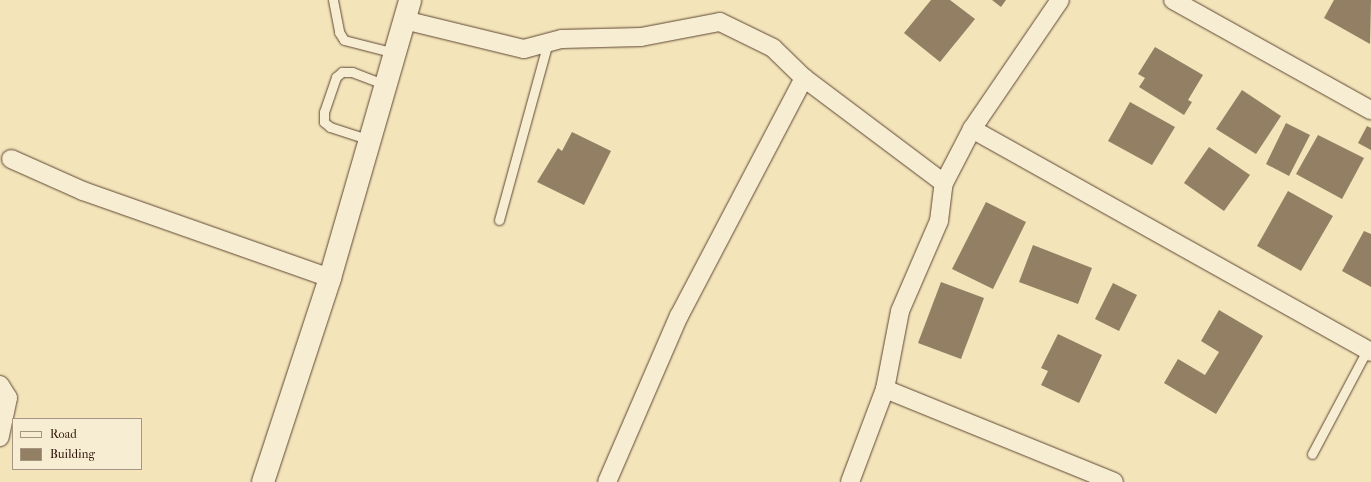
<!DOCTYPE html>
<style>
body{margin:0}
#map{position:relative;width:1371px;height:482px;overflow:hidden;background:#f3e4b9;font-family:"IM FELL French Canon",serif}
div>[style]{position:absolute}
[style*='--x']{left:calc(var(--x)*1px);top:calc(var(--y)*1px);width:calc(var(--w)*1px);rotate:calc(var(--a)*1deg)}
.building>*{inset:0;background:#937f64}
.roads{filter:drop-shadow(0 0 1px #5e4634) drop-shadow(0 0 1px #5e4634)}
.service>*{height:9px;margin:-4.5px;padding:0 4.5px;transform-origin:4.5px;border-radius:4.5px;background:#f7edd2}
.minor>*{height:18px;margin:-9px;padding:0 9px;transform-origin:9px;border-radius:9px;background:#f7edd2}
.secondary>*{height:22px;margin:-11px;padding:0 11px;transform-origin:11px;border-radius:11px;background:#f7edd2}
span{translate:-50% -50%;white-space:nowrap;text-align:center;line-height:1.15;-webkit-text-stroke:3px #f7edd2;paint-order:stroke}
.legend{position:absolute;left:12px;top:418px;width:130px;height:52px;box-sizing:border-box;background:#f7edd2;border:1px solid #a69581;margin:0;padding:5px 7px;list-style:none;font-size:12px;color:#2c1208}
.legend li{display:flex;align-items:center;gap:8px;height:20px}
.legend b{width:20px;border:1px solid #a69581}
</style>
<div id="map">
<div class="building">
<i style="clip-path:polygon(931px 0,950px 0,975px 19px,940px 62px,904px 33px)"></i>
<i style="clip-path:polygon(992px 0,1006px 0,1001px 7px)"></i>
<i style="clip-path:polygon(1334px 0,1371px 0,1370px 44px,1324px 18px)"></i>
<i style="clip-path:polygon(1155px 47px,1203px 75px,1188px 100px,1192px 102px,1184px 115px,1139px 87px,1145px 78px,1138px 74px)"></i>
<i style="clip-path:polygon(1242px 90px,1281px 116px,1256px 154px,1216px 129px)"></i>
<i style="clip-path:polygon(1130px 102px,1175px 127px,1152px 165px,1108px 141px)"></i>
<i style="clip-path:polygon(1286px 123px,1310px 135px,1289px 176px,1266px 164px)"></i>
<i style="clip-path:polygon(1367px 126px,1371px 128px,1371px 150px,1358px 143px)"></i>
<i style="clip-path:polygon(572px 132px,611px 151px,584px 205px,537px 182px,558px 148px,562px 151px)"></i>
<i style="clip-path:polygon(1318px 135px,1364px 158px,1342px 199px,1296px 174px)"></i>
<i style="clip-path:polygon(1209px 147px,1250px 175px,1224px 211px,1184px 183px)"></i>
<i style="clip-path:polygon(1288px 191px,1333px 216px,1301px 271px,1257px 246px)"></i>
<i style="clip-path:polygon(986px 202px,1026px 222px,993px 289px,952px 269px)"></i>
<i style="clip-path:polygon(1364px 231px,1371px 234px,1371px 287px,1342px 271px)"></i>
<i style="clip-path:polygon(1033px 245px,1092px 268px,1078px 304px,1019px 282px)"></i>
<i style="clip-path:polygon(941px 282px,984px 298px,961px 359px,918px 343px)"></i>
<i style="clip-path:polygon(1113px 283px,1137px 295px,1119px 331px,1095px 319px)"></i>
<i style="clip-path:polygon(1219px 310px,1263px 336px,1216px 414px,1164px 383px,1178px 359px,1205px 375px,1219px 352px,1201px 341px)"></i>
<i style="clip-path:polygon(1058px 334px,1102px 355px,1079px 403px,1041px 385px,1048px 371px,1041px 368px)"></i>
</div>
<div class="roads">
<div class="service">
<i style="--x:333;--y:0;--w:33;--a:79"></i>
<i style="--x:339;--y:32;--w:9;--a:58"></i>
<i style="--x:344;--y:40;--w:53;--a:14.3"></i>
<i style="--x:370;--y:140;--w:42;--a:-162"></i>
<i style="--x:330;--y:127;--w:8;--a:-140"></i>
<i style="--x:324;--y:122;--w:10;--a:-90"></i>
<i style="--x:324;--y:112;--w:37;--a:-71"></i>
<i style="--x:336;--y:77;--w:8;--a:-40"></i>
<i style="--x:342;--y:72;--w:10;--a:0"></i>
<i style="--x:352;--y:72;--w:36;--a:21"></i>
<i style="--x:499;--y:220;--w:185;--a:-74.6"></i>
<i style="--x:1312;--y:454;--w:118;--a:-62.1"></i>
</div>
<div class="minor">
<i style="--x:1173;--y:0;--w:227;--a:29.1"></i>
<i style="--x:404;--y:20;--w:123;--a:13.6"></i>
<i style="--x:524;--y:49;--w:39;--a:-15"></i>
<i style="--x:562;--y:39;--w:79;--a:-1.5"></i>
<i style="--x:641;--y:37;--w:80;--a:-10.8"></i>
<i style="--x:720;--y:22;--w:59;--a:26.1"></i>
<i style="--x:773;--y:48;--w:43;--a:44.1"></i>
<i style="--x:804;--y:78;--w:175;--a:36.9"></i>
<i style="--x:972;--y:129;--w:457;--a:29.2"></i>
<i style="--x:11;--y:159;--w:79;--a:24"></i>
<i style="--x:83;--y:191;--w:262;--a:19.4"></i>
<i style="--x:0;--y:385;--w:15;--a:58"></i>
<i style="--x:8;--y:398;--w:40;--a:102"></i>
<i style="--x:885;--y:389;--w:247;--a:22.1"></i>
<i style="--x:607;--y:482;--w:181;--a:-66.6"></i>
<i style="--x:679;--y:316;--w:269;--a:-62.3"></i>
<i style="--x:850;--y:482;--w:99;--a:-69.4"></i>
<i style="--x:885;--y:389;--w:79;--a:-79.1"></i>
<i style="--x:900;--y:311;--w:98;--a:-66.6"></i>
<i style="--x:939;--y:221;--w:38;--a:-83"></i>
<i style="--x:944;--y:183;--w:61;--a:-62.6"></i>
<i style="--x:972;--y:129;--w:156;--a:-55.7"></i>
</div>
<div class="secondary">
<i style="--x:263;--y:482;--w:215;--a:-71.8"></i>
<i style="--x:330;--y:278;--w:289;--a:-73.9"></i>
</div>
</div>
<ul class="legend">
<li><b style="height:5px;background:#f7edd2"></b>Road</li>
<li><b style="height:11px;background:#937f64"></b>Building</li>
</ul>
</div>
